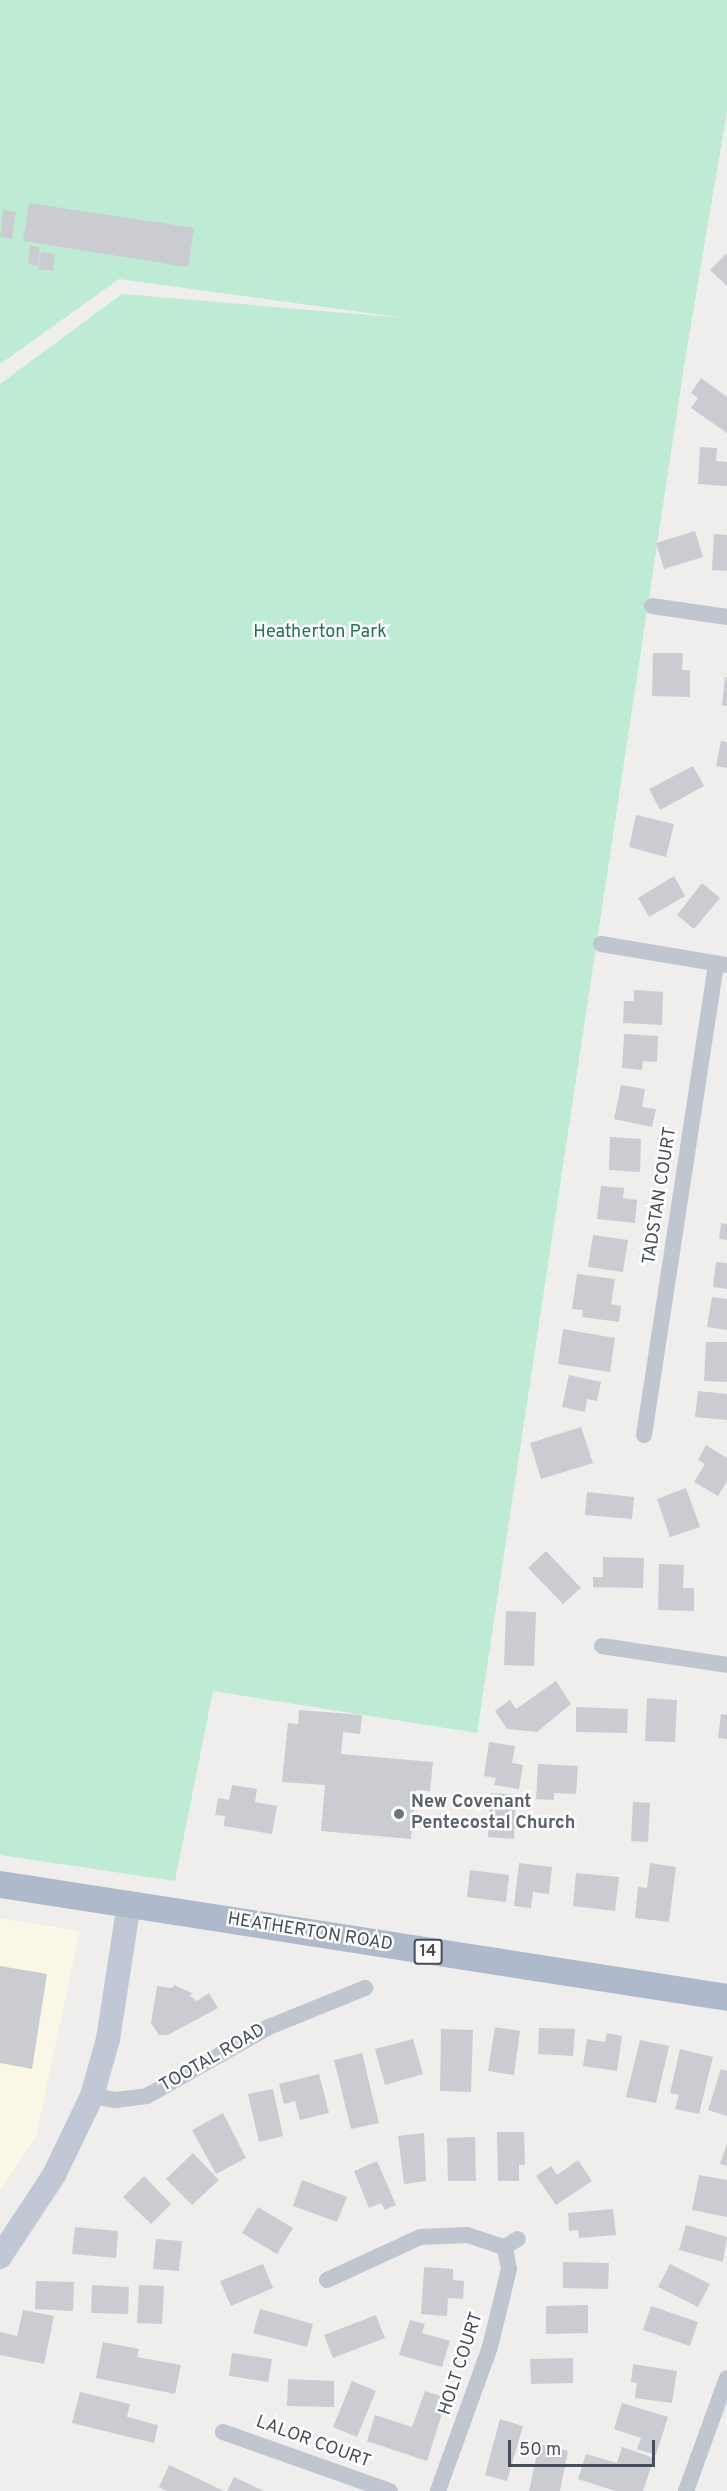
<!DOCTYPE html>
<style>
body{margin:0}
#map{position:relative;width:727px;height:2491px;overflow:hidden;background:#f0eded;font-family:Overpass,sans-serif}
div>[style]{position:absolute}
[style*='--x']{left:calc(var(--x)*1px);top:calc(var(--y)*1px);width:calc(var(--w)*1px);rotate:calc(var(--a)*1deg)}
.commercial>*{inset:0;background:#faf7e7}
.green>*{inset:0;background:#bdebd4}
.building>*{inset:0;background:#caccd2}
.minor>*{height:16px;margin:-8px;padding:0 8px;transform-origin:8px;border-radius:8px;background:#bfc6cf}
.secondary>*{height:24px;margin:-12px;padding:0 12px;transform-origin:12px;border-radius:12px;background:#c1c8d5}
.primary>*{height:27px;margin:-13.5px;padding:0 13.5px;transform-origin:13.5px;border-radius:13.5px;background:#aeb9cb}
.dots>*{width:16px;height:16px;translate:-50% -50%;box-sizing:border-box;border:3px solid #fff;border-radius:50%}
span{translate:-50% -50%;white-space:nowrap;text-align:center;line-height:1.15;-webkit-text-stroke:5px #fff;paint-order:stroke}
.shield-label span{padding:2px 4px;background:#fff;border:2px solid;border-radius:4px;-webkit-text-stroke-width:0}
.shield-label{font-size:16px;color:#474e59;font-weight:700}
.park-label{font-size:18px;color:#1c7553}
.street-label{font-size:18px;color:#474e59}
.worship-label{font-size:18px;color:#5b616d;font-weight:700}
.left{translate:0 -50%;text-align:left}
.scale{position:absolute;left:508px;top:2440px;width:147px;height:27px;box-sizing:border-box;border:3px solid #474e59;border-top:0;padding-left:8px;font-size:18px;line-height:21px;white-space:nowrap;color:#474e59;-webkit-text-stroke:4px #fff;paint-order:stroke}
</style>
<div id="map">
<div class="commercial">
<i style="clip-path:polygon(0 1918px,80px 1931px,36px 2137px,0 2191px)"></i>
</div>
<div class="green">
<i style="clip-path:polygon(0 0,727px 0,727px 111px,685px 360px,477px 1733px,213px 1691px,175px 1881px,0 1855px,0 384px,122px 294px,405px 318px,119px 279px,0 364px)"></i>
</div>
<div class="building">
<i style="clip-path:polygon(29px 203px,194px 228px,188px 267px,23px 241px)"></i>
<i style="clip-path:polygon(3px 210px,16px 212px,12px 239px,0 237px)"></i>
<i style="clip-path:polygon(30px 246px,40px 247px,38px 266px,28px 264px)"></i>
<i style="clip-path:polygon(41px 252px,55px 254px,53px 271px,38px 269px)"></i>
<i style="clip-path:polygon(727px 253px,727px 286px,710px 270px)"></i>
<i style="clip-path:polygon(701px 378px,727px 397px,727px 433px,691px 408px,698px 398px,691px 393px)"></i>
<i style="clip-path:polygon(700px 447px,717px 448px,716px 461px,727px 462px,727px 486px,698px 484px)"></i>
<i style="clip-path:polygon(695px 531px,703px 557px,664px 569px,656px 543px)"></i>
<i style="clip-path:polygon(714px 534px,727px 535px,727px 571px,712px 570px)"></i>
<i style="clip-path:polygon(653px 653px,683px 653px,682px 670px,690px 670px,690px 697px,652px 696px)"></i>
<i style="clip-path:polygon(725px 677px,727px 677px,727px 706px,722px 705px)"></i>
<i style="clip-path:polygon(721px 741px,727px 742px,727px 768px,716px 766px)"></i>
<i style="clip-path:polygon(693px 766px,704px 786px,660px 810px,649px 789px)"></i>
<i style="clip-path:polygon(636px 815px,674px 824px,666px 857px,629px 847px)"></i>
<i style="clip-path:polygon(674px 876px,685px 896px,649px 917px,638px 898px)"></i>
<i style="clip-path:polygon(702px 883px,720px 898px,694px 929px,677px 915px)"></i>
<i style="clip-path:polygon(634px 990px,663px 992px,662px 1025px,623px 1023px,624px 1001px,634px 1001px)"></i>
<i style="clip-path:polygon(624px 1034px,658px 1036px,657px 1062px,643px 1061px,642px 1070px,622px 1068px)"></i>
<i style="clip-path:polygon(621px 1085px,645px 1089px,642px 1107px,656px 1109px,652px 1127px,614px 1119px)"></i>
<i style="clip-path:polygon(610px 1137px,641px 1139px,640px 1172px,609px 1170px)"></i>
<i style="clip-path:polygon(601px 1186px,624px 1188px,623px 1198px,637px 1200px,635px 1223px,597px 1219px)"></i>
<i style="clip-path:polygon(721px 1223px,727px 1224px,727px 1240px,719px 1239px)"></i>
<i style="clip-path:polygon(593px 1235px,628px 1240px,623px 1272px,588px 1267px)"></i>
<i style="clip-path:polygon(716px 1262px,727px 1263px,727px 1289px,713px 1287px)"></i>
<i style="clip-path:polygon(577px 1274px,615px 1279px,611px 1304px,621px 1306px,619px 1322px,582px 1317px,583px 1310px,572px 1309px)"></i>
<i style="clip-path:polygon(712px 1297px,727px 1299px,727px 1330px,707px 1327px)"></i>
<i style="clip-path:polygon(563px 1329px,615px 1338px,610px 1372px,558px 1364px)"></i>
<i style="clip-path:polygon(706px 1342px,727px 1342px,727px 1382px,704px 1381px)"></i>
<i style="clip-path:polygon(569px 1375px,601px 1382px,597px 1401px,587px 1399px,585px 1412px,562px 1407px)"></i>
<i style="clip-path:polygon(698px 1391px,727px 1394px,727px 1420px,695px 1417px)"></i>
<i style="clip-path:polygon(581px 1427px,593px 1463px,541px 1479px,530px 1443px)"></i>
<i style="clip-path:polygon(706px 1445px,727px 1458px,727px 1481px,718px 1496px,694px 1482px,705px 1464px,698px 1460px)"></i>
<i style="clip-path:polygon(686px 1488px,700px 1527px,670px 1537px,657px 1499px)"></i>
<i style="clip-path:polygon(587px 1492px,634px 1497px,632px 1519px,585px 1515px)"></i>
<i style="clip-path:polygon(546px 1551px,581px 1588px,563px 1604px,528px 1568px)"></i>
<i style="clip-path:polygon(603px 1557px,644px 1558px,643px 1588px,593px 1587px,593px 1577px,603px 1577px)"></i>
<i style="clip-path:polygon(659px 1564px,684px 1565px,683px 1588px,694px 1588px,694px 1611px,658px 1610px)"></i>
<i style="clip-path:polygon(506px 1611px,536px 1612px,534px 1666px,504px 1665px)"></i>
<i style="clip-path:polygon(556px 1681px,571px 1704px,537px 1732px,507px 1729px,495px 1711px,510px 1700px,516px 1709px)"></i>
<i style="clip-path:polygon(647px 1698px,677px 1700px,675px 1742px,645px 1741px)"></i>
<i style="clip-path:polygon(576px 1707px,628px 1709px,627px 1733px,576px 1732px)"></i>
<i style="clip-path:polygon(299px 1710px,362px 1715px,360px 1734px,343px 1732px,341px 1754px,433px 1762px,430px 1791px,416px 1790px,411px 1839px,321px 1831px,325px 1785px,282px 1782px,288px 1723px,298px 1724px)"></i>
<i style="clip-path:polygon(721px 1714px,727px 1715px,727px 1739px,718px 1738px)"></i>
<i style="clip-path:polygon(489px 1742px,515px 1746px,512px 1763px,523px 1765px,519px 1789px,494px 1785px,496px 1778px,484px 1776px)"></i>
<i style="clip-path:polygon(538px 1764px,578px 1766px,576px 1794px,554px 1793px,554px 1800px,536px 1799px)"></i>
<i style="clip-path:polygon(232px 1785px,257px 1789px,255px 1802px,277px 1806px,272px 1834px,224px 1826px,225px 1816px,215px 1815px,218px 1798px,229px 1800px)"></i>
<i style="clip-path:polygon(491px 1793px,516px 1795px,514px 1839px,488px 1837px)"></i>
<i style="clip-path:polygon(633px 1802px,650px 1803px,648px 1842px,631px 1841px)"></i>
<i style="clip-path:polygon(519px 1863px,552px 1867px,549px 1894px,533px 1892px,531px 1908px,514px 1906px)"></i>
<i style="clip-path:polygon(650px 1863px,676px 1867px,669px 1922px,635px 1918px,638px 1887px,647px 1888px)"></i>
<i style="clip-path:polygon(470px 1870px,509px 1875px,506px 1902px,467px 1897px)"></i>
<i style="clip-path:polygon(576px 1873px,619px 1877px,615px 1911px,573px 1906px)"></i>
<i style="clip-path:polygon(0 1966px,47px 1974px,32px 2069px,0 2063px)"></i>
<i style="clip-path:polygon(174px 1985px,192px 1993px,190px 1996px,197px 2001px,209px 1993px,218px 2008px,168px 2035px,159px 2035px,151px 2023px,157px 1986px,172px 1988px)"></i>
<i style="clip-path:polygon(495px 2027px,520px 2031px,514px 2075px,488px 2071px)"></i>
<i style="clip-path:polygon(539px 2028px,575px 2029px,573px 2056px,538px 2054px)"></i>
<i style="clip-path:polygon(441px 2029px,473px 2030px,471px 2092px,440px 2091px)"></i>
<i style="clip-path:polygon(607px 2033px,622px 2036px,617px 2071px,583px 2066px,587px 2039px,605px 2042px)"></i>
<i style="clip-path:polygon(413px 2039px,423px 2074px,385px 2085px,375px 2049px)"></i>
<i style="clip-path:polygon(640px 2040px,669px 2046px,656px 2103px,626px 2097px)"></i>
<i style="clip-path:polygon(680px 2049px,713px 2057px,699px 2114px,675px 2109px,679px 2095px,670px 2093px)"></i>
<i style="clip-path:polygon(362px 2053px,379px 2123px,351px 2129px,334px 2060px)"></i>
<i style="clip-path:polygon(721px 2069px,727px 2071px,727px 2116px,708px 2110px)"></i>
<i style="clip-path:polygon(319px 2074px,329px 2113px,300px 2120px,295px 2101px,284px 2104px,279px 2084px)"></i>
<i style="clip-path:polygon(273px 2089px,283px 2136px,259px 2142px,248px 2094px)"></i>
<i style="clip-path:polygon(223px 2113px,246px 2158px,216px 2174px,192px 2130px)"></i>
<i style="clip-path:polygon(497px 2132px,524px 2132px,525px 2165px,519px 2165px,519px 2181px,498px 2181px)"></i>
<i style="clip-path:polygon(424px 2133px,426px 2181px,404px 2184px,398px 2136px)"></i>
<i style="clip-path:polygon(475px 2137px,476px 2181px,448px 2181px,447px 2138px)"></i>
<i style="clip-path:polygon(727px 2143px,727px 2166px,720px 2164px)"></i>
<i style="clip-path:polygon(193px 2153px,219px 2180px,192px 2205px,166px 2179px)"></i>
<i style="clip-path:polygon(578px 2160px,592px 2181px,556px 2205px,536px 2176px,551px 2166px,557px 2175px)"></i>
<i style="clip-path:polygon(377px 2161px,396px 2205px,385px 2210px,381px 2203px,369px 2208px,354px 2171px)"></i>
<i style="clip-path:polygon(699px 2175px,727px 2180px,727px 2217px,692px 2210px)"></i>
<i style="clip-path:polygon(144px 2176px,171px 2204px,151px 2224px,123px 2197px)"></i>
<i style="clip-path:polygon(302px 2180px,347px 2197px,337px 2222px,293px 2206px)"></i>
<i style="clip-path:polygon(258px 2207px,293px 2228px,277px 2254px,242px 2233px)"></i>
<i style="clip-path:polygon(613px 2209px,616px 2235px,579px 2238px,578px 2230px,569px 2231px,568px 2213px)"></i>
<i style="clip-path:polygon(686px 2225px,727px 2237px,723px 2262px,679px 2250px)"></i>
<i style="clip-path:polygon(75px 2227px,118px 2231px,116px 2258px,72px 2254px)"></i>
<i style="clip-path:polygon(156px 2239px,182px 2241px,179px 2271px,153px 2269px)"></i>
<i style="clip-path:polygon(563px 2262px,609px 2263px,608px 2289px,563px 2288px)"></i>
<i style="clip-path:polygon(263px 2264px,273px 2288px,231px 2306px,220px 2281px)"></i>
<i style="clip-path:polygon(670px 2264px,710px 2284px,698px 2307px,658px 2287px)"></i>
<i style="clip-path:polygon(424px 2267px,453px 2269px,453px 2280px,464px 2281px,463px 2299px,448px 2298px,447px 2316px,421px 2314px)"></i>
<i style="clip-path:polygon(36px 2281px,74px 2282px,73px 2311px,35px 2309px)"></i>
<i style="clip-path:polygon(92px 2285px,129px 2287px,128px 2314px,91px 2313px)"></i>
<i style="clip-path:polygon(139px 2285px,164px 2286px,162px 2324px,137px 2323px)"></i>
<i style="clip-path:polygon(588px 2305px,588px 2333px,546px 2334px,546px 2306px)"></i>
<i style="clip-path:polygon(651px 2306px,698px 2322px,690px 2346px,643px 2330px)"></i>
<i style="clip-path:polygon(260px 2309px,313px 2324px,307px 2347px,253px 2333px)"></i>
<i style="clip-path:polygon(23px 2310px,54px 2316px,44px 2364px,0 2355px,0 2332px,17px 2336px)"></i>
<i style="clip-path:polygon(376px 2315px,385px 2338px,333px 2358px,324px 2335px)"></i>
<i style="clip-path:polygon(410px 2320px,425px 2324px,422px 2333px,450px 2341px,442px 2367px,399px 2355px)"></i>
<i style="clip-path:polygon(103px 2342px,139px 2349px,137px 2357px,181px 2365px,175px 2394px,96px 2378px)"></i>
<i style="clip-path:polygon(232px 2353px,272px 2359px,268px 2382px,229px 2376px)"></i>
<i style="clip-path:polygon(573px 2358px,573px 2383px,531px 2384px,530px 2359px)"></i>
<i style="clip-path:polygon(633px 2364px,677px 2371px,672px 2403px,635px 2398px,637px 2383px,631px 2382px)"></i>
<i style="clip-path:polygon(288px 2379px,334px 2381px,334px 2407px,287px 2406px)"></i>
<i style="clip-path:polygon(352px 2381px,376px 2391px,357px 2437px,333px 2427px)"></i>
<i style="clip-path:polygon(425px 2391px,447px 2398px,427px 2461px,367px 2441px,375px 2415px,412px 2427px)"></i>
<i style="clip-path:polygon(80px 2392px,130px 2404px,127px 2417px,158px 2425px,154px 2443px,72px 2423px)"></i>
<i style="clip-path:polygon(622px 2403px,668px 2417px,656px 2455px,637px 2449px,641px 2438px,614px 2429px)"></i>
<i style="clip-path:polygon(500px 2419px,523px 2426px,507px 2481px,485px 2475px)"></i>
<i style="clip-path:polygon(539px 2444px,568px 2451px,560px 2491px,529px 2491px)"></i>
<i style="clip-path:polygon(622px 2447px,654px 2458px,643px 2491px,615px 2491px,578px 2479px,586px 2454px,617px 2463px)"></i>
<i style="clip-path:polygon(169px 2465px,224px 2491px,167px 2491px,159px 2487px)"></i>
<i style="clip-path:polygon(234px 2477px,264px 2491px,227px 2491px)"></i>
</div>
<div class="minor">
<i style="--x:652;--y:606;--w:76;--a:8.3"></i>
<i style="--x:601;--y:944;--w:128;--a:9.5"></i>
<i style="--x:644;--y:1435;--w:476;--a:-81.3"></i>
<i style="--x:602;--y:1646;--w:126;--a:8.6"></i>
<i style="--x:92;--y:2096;--w:23;--a:10"></i>
<i style="--x:115;--y:2100;--w:32;--a:-7"></i>
<i style="--x:147;--y:2096;--w:140;--a:-29.5"></i>
<i style="--x:269;--y:2027;--w:104;--a:-22.1"></i>
<i style="--x:505;--y:2247;--w:15;--a:-32"></i>
<i style="--x:327;--y:2280;--w:102;--a:-24.8"></i>
<i style="--x:420;--y:2237;--w:47;--a:-2.4"></i>
<i style="--x:467;--y:2235;--w:40;--a:18"></i>
<i style="--x:505;--y:2247;--w:22;--a:80"></i>
<i style="--x:509;--y:2269;--w:80;--a:103.7"></i>
<i style="--x:490;--y:2347;--w:153;--a:109.9"></i>
<i style="--x:223;--y:2432;--w:177;--a:19.5"></i>
<i style="--x:686;--y:2491;--w:120;--a:-70.1"></i>
</div>
<div class="secondary">
<i style="--x:0;--y:2257;--w:98;--a:-56.6"></i>
<i style="--x:54;--y:2175;--w:88;--a:-64.3"></i>
<i style="--x:92;--y:2096;--w:59;--a:-74.3"></i>
<i style="--x:108;--y:2039;--w:137;--a:-81.2"></i>
</div>
<div class="primary">
<i style="--x:0;--y:1884;--w:736;--a:8.83"></i>
</div>
<div class="dots">
<i style="left:399px;top:1814px;background:#6b7280"></i>
</div>
<div class="shield-label">
<span style="left:428px;top:1952px">14</span>
</div>
<div class="park-label">
<span style="left:320px;top:633px">Heatherton Park</span>
</div>
<div class="street-label">
<span style="left:661px;top:1196px;rotate:-81deg">TADSTAN COURT</span>
<span style="left:310px;top:1933px;rotate:9deg">HEATHERTON ROAD</span>
<span style="left:213px;top:2059px;rotate:-30deg">TOOTAL ROAD</span>
<span style="left:462px;top:2364px;rotate:-72deg">HOLT COURT</span>
<span style="left:313px;top:2443px;rotate:20deg">LALOR COURT</span>
</div>
<div class="worship-label">
<span class="left" style="left:411px;top:1814px">New Covenant<br>Pentecostal Church</span>
</div>
<div class="scale">50 m</div>
</div>
